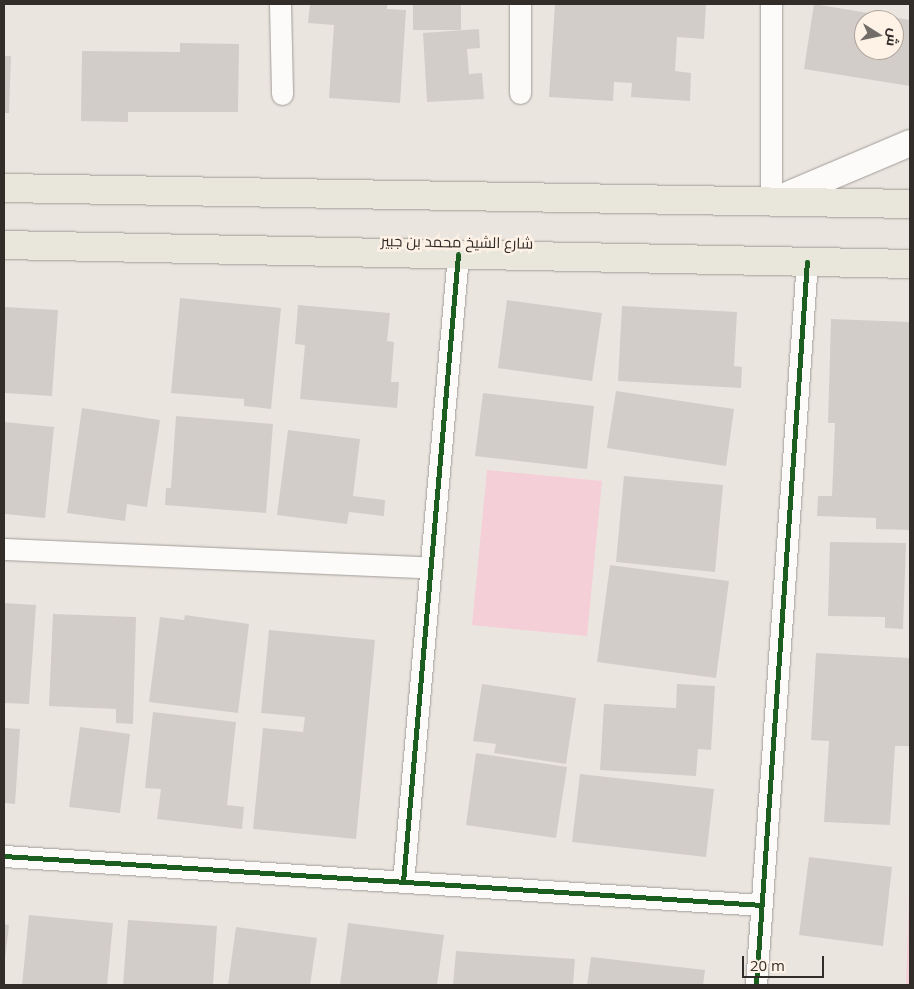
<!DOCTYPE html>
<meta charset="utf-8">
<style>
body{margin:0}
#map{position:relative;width:914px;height:989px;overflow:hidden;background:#ebe5df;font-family:"Open Sans",Cairo,sans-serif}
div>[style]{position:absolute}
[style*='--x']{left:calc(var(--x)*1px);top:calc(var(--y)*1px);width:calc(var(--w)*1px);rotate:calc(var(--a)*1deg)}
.green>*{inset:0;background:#f4cfd7}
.building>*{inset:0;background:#d3cdca}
.roads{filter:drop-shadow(0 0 1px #a19c98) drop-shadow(0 0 1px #a19c98)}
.minor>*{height:21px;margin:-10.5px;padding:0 10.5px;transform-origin:10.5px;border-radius:10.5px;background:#fcfbfa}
.tertiary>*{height:26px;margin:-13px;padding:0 13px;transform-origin:13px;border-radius:13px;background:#fcfbfa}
.primary>*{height:28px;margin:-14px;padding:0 14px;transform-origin:14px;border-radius:14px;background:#e9e7dc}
.cycleway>*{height:5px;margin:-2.5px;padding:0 2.5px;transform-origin:2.5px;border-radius:2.5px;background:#1b5e20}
span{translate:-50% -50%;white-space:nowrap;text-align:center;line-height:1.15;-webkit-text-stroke:5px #fef1e6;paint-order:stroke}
.street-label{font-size:15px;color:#322d29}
.frame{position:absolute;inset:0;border:5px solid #322d29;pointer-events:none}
.north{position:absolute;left:854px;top:10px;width:50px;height:50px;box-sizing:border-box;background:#fef1e6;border:1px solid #aca39a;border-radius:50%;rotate:100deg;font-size:14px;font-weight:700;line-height:20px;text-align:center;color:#322d29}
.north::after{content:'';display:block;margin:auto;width:18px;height:22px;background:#736d69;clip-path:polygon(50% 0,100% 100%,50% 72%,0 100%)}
.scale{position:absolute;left:742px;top:956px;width:82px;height:22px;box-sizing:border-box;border:2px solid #322d29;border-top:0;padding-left:6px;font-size:15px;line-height:18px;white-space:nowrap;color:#322d29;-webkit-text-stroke:4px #fef1e6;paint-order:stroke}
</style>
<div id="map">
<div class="green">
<i style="clip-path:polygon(487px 470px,602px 481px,587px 636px,472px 625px)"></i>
<i style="clip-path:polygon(910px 865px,910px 985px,906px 985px)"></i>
</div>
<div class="building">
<i style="clip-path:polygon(310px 4px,387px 4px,387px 9px,406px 10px,400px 103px,329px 98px,334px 25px,308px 23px)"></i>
<i style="clip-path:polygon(413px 4px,461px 4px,461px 30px,413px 30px)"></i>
<i style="clip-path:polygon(555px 4px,706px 4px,704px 39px,677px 37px,675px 71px,691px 73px,690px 101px,631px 97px,632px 83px,614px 82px,613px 101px,549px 97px)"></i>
<i style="clip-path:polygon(evenodd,814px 4px,910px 20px,910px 86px,804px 69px,814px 4px,864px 20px,894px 20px,894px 50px,864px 50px,864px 20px)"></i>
<i style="clip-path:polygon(479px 29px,480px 48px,467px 49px,469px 74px,482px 73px,484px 99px,427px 102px,423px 33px)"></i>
<i style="clip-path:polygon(180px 43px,239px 44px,238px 112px,128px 112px,128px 122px,81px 121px,82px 51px,180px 52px)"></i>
<i style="clip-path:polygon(4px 56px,11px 56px,9px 113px,4px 113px)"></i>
<i style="clip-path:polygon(180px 298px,281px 308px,271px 409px,244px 406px,244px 399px,171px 393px)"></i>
<i style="clip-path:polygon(507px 300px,602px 313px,592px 381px,498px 368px)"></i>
<i style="clip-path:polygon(298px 305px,390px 313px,387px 341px,394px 342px,391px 382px,399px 382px,397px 408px,300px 399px,305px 345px,295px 344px)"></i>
<i style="clip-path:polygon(622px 306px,737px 312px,734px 366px,742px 367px,741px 388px,618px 381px)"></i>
<i style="clip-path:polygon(4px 307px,58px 310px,52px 396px,4px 393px)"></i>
<i style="clip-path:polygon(831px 319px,910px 322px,910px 530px,876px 529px,876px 518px,817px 516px,818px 496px,832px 496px,835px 423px,828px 423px)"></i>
<i style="clip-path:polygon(616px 391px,734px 409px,726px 466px,607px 448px)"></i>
<i style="clip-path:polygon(483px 393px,594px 406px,587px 469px,475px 456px)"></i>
<i style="clip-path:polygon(82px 408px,160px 420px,147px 507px,127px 504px,125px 521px,67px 513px)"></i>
<i style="clip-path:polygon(176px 416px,273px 424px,266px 513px,165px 505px,166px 488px,171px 488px)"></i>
<i style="clip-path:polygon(4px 422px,54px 427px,45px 518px,5px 514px)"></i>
<i style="clip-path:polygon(288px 430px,360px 439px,353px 496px,385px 500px,384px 516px,349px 512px,347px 524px,277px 515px)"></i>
<i style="clip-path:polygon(624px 476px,723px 485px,715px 572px,616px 562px)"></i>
<i style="clip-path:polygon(830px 542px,906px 543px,903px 629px,885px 628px,885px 617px,828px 616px)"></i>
<i style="clip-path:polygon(610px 565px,729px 581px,716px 678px,597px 662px)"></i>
<i style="clip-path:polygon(4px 603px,36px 605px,29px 704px,4px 703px)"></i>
<i style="clip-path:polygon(53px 614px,136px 617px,133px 724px,116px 723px,116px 709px,49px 706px)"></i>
<i style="clip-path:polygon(185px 615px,249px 624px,238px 713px,149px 702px,160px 617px,184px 620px)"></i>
<i style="clip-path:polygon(269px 630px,375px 640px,356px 839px,253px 829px,263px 728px,303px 732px,305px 717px,261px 713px)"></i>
<i style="clip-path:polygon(816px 653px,910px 658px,909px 746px,895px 746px,890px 825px,824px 822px,829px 741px,811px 740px)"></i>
<i style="clip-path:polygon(482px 684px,576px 698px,566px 764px,494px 753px,496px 744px,473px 741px)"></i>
<i style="clip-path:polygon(677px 684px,715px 686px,711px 750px,698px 749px,696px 776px,600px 770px,604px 704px,676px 708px)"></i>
<i style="clip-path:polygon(153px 712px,236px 722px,227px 805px,244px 807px,242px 829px,157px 819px,161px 789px,145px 788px)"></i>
<i style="clip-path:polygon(80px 727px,130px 734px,120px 813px,69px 807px)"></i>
<i style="clip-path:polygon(4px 728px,20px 729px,15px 804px,4px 803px)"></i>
<i style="clip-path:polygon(476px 753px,567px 767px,556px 838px,466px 825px)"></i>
<i style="clip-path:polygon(580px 774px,714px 789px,706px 857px,572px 842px)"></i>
<i style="clip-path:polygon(809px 857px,892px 867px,883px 946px,799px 935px)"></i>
<i style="clip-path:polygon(29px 915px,113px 923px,107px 985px,22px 985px)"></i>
<i style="clip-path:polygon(128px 920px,217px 926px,213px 985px,123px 985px)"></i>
<i style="clip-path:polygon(348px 923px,444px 935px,437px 985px,340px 985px)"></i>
<i style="clip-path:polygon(4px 924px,9px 925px,5px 959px,4px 959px)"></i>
<i style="clip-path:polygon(236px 927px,317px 938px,310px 985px,228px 985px)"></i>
<i style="clip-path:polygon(456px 951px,575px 959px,573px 985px,453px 985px)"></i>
<i style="clip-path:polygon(591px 957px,705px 970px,703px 985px,587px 985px)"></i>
</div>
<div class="roads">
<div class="minor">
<i style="--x:280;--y:4;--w:90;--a:88.7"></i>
<i style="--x:520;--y:4;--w:89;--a:90"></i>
<i style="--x:771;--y:202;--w:198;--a:-90"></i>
<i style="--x:4;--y:549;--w:427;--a:2.5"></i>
<i style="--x:4;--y:856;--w:759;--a:3.7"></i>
<i style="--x:403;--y:882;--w:630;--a:-84.99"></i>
<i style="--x:756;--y:985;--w:725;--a:-85.97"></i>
</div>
<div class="tertiary">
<i style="--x:771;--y:202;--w:151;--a:-23"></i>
</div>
<div class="primary">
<i style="--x:4;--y:188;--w:906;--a:1.01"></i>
<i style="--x:4;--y:245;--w:906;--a:1.2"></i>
</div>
</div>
<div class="cycleway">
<i style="--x:4;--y:856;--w:759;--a:3.7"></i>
<i style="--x:403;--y:882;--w:630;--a:-84.99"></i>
<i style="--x:756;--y:985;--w:725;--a:-85.97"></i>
</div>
<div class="street-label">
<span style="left:457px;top:242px;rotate:1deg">شارع الشيخ محمد بن جبير</span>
</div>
<div class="frame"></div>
<div class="north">ش</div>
<div class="scale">20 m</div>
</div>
